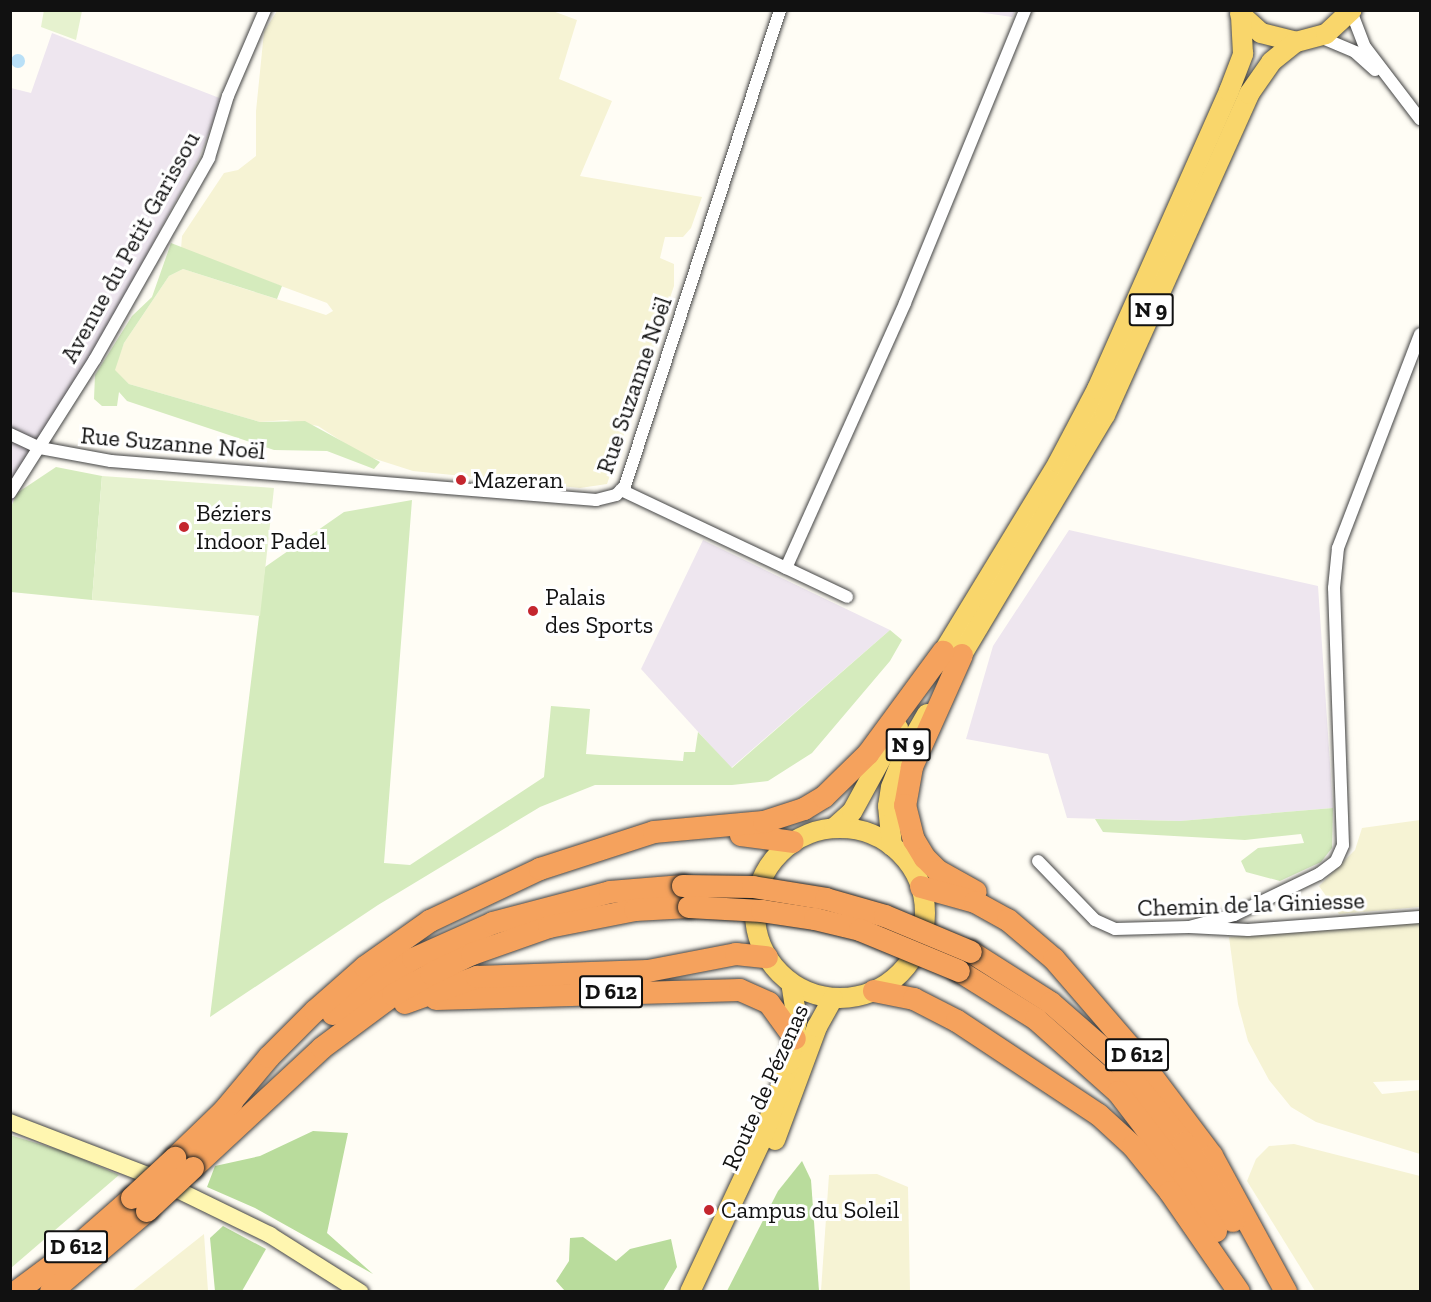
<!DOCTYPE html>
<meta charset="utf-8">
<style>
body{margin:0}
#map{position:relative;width:1431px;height:1302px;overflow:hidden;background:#fffdf5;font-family:"Zilla Slab",serif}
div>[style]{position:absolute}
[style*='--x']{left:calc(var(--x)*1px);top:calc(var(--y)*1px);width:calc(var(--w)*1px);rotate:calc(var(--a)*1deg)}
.industrial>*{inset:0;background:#eee6ef}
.farmland>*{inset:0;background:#f6f3d4}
.green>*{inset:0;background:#d5ebbd}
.forest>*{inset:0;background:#b9dc9c}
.pitch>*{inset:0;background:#e6f2cf}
.water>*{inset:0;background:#b9e0f7}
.round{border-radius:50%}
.roads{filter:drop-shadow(0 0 2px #444) drop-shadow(0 0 2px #444)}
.street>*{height:12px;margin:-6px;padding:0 6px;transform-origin:6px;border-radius:6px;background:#fff}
.secondary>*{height:16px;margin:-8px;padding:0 8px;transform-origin:8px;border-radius:8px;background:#fff6b0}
.primary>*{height:20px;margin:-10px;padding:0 10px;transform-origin:10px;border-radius:10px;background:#f9d66b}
.primary>.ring{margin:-10px;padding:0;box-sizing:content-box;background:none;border:20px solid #f9d66b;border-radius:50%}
.highway>*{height:22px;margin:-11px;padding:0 11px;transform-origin:11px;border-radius:11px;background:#f5a25d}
.bridges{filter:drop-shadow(0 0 2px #222) drop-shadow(0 0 2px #222)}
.highway-bridge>*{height:22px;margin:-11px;padding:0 11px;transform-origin:11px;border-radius:11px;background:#f5a25d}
.dots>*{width:16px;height:16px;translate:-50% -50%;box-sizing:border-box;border:3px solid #fff;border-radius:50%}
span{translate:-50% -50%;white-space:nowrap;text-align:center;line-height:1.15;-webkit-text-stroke:6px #fff;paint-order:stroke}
.shield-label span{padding:2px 4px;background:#fff;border:2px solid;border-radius:4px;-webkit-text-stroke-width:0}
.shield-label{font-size:22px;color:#111;font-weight:700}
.street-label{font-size:24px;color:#111}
.poi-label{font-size:24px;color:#111}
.left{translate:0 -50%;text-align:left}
.frame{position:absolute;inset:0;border:12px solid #111;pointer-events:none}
</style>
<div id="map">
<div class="industrial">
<i style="clip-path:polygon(971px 11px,1015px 11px,1012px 17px)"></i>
<i style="clip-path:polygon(52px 33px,222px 99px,199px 158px,11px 507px,11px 88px,31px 93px)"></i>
<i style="clip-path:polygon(1069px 530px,1318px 586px,1333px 808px,1180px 821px,1067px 818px,1048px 754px,966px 739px,993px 646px)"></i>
<i style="clip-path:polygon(703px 540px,890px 630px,731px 768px,641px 669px)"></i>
</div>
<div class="farmland">
<i style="clip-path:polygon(550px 10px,577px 20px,559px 79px,612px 101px,580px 176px,702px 197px,691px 228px,683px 237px,665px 237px,660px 258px,674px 264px,674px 286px,607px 484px,580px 488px,413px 471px,363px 455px,318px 426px,286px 420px,260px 422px,129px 384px,114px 370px,124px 343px,169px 276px,183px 269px,326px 315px,333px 311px,327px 303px,181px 249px,182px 236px,224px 173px,238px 170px,256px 156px,256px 111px,264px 32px,277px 11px)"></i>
<i style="clip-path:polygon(1420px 820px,1420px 907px,1339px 914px,1319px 886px,1355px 850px,1362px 828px)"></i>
<i style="clip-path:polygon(1420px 918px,1420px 1080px,1373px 1082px,1382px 1094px,1420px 1090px,1420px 1154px,1316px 1122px,1291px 1107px,1269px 1080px,1248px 1041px,1238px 1004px,1229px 937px)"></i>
<i style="clip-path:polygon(1294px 1144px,1420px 1176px,1420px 1291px,1315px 1291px,1247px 1181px,1256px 1159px,1269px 1146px)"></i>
<i style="clip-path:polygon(877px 1174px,908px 1187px,910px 1291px,821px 1291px,829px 1175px)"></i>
<i style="clip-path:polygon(204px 1234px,208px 1291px,132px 1291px)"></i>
</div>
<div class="green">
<i style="clip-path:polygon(171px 243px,282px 286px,277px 299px,183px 269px,169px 276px,124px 343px,115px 370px,129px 384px,260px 422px,305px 421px,380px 462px,374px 469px,327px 451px,274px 450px,127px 401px,119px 392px,117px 406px,102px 406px,94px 399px,95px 375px,132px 316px,152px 297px)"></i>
<i style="clip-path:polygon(56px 467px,102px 476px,92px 600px,11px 592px,11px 507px,17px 493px)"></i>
<i style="clip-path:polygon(412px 500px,384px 863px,410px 865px,544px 777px,551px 706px,590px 709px,586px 754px,683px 761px,684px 752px,695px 752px,698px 732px,732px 768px,890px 630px,902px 640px,890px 661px,812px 753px,768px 781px,732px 785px,595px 785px,540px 807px,378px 905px,210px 1017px,265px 567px,344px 512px)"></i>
<i style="clip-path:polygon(1333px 808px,1332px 848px,1321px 862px,1280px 881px,1246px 872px,1241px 861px,1258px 848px,1304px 843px,1301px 834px,1245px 840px,1103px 832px,1095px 819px,1180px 821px)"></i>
<i style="clip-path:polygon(10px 1135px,66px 1152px,119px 1175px,11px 1268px)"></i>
</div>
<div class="forest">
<i style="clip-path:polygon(313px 1131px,348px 1133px,327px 1233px,373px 1274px,255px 1208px,207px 1187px,215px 1166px,260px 1156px)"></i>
<i style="clip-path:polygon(802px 1161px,811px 1180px,819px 1291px,727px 1291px,778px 1191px)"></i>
<i style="clip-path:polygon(223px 1226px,266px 1249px,242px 1291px,215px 1291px,210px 1238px)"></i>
<i style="clip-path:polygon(583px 1237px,616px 1261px,630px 1249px,671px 1239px,677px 1267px,663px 1291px,565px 1291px,556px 1281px,569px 1261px,570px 1238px)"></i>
</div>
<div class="pitch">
<i style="clip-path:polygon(44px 10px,82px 11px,76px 40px,41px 27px)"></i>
<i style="clip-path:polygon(102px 476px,274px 488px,260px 616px,92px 600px)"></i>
</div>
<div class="water">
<i class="round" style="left:11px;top:54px;width:14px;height:14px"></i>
</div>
<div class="roads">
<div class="street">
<i style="--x:1351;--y:11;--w:39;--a:69"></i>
<i style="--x:1365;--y:47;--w:91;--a:52.6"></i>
<i style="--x:1320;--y:37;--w:38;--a:23"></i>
<i style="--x:1355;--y:52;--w:27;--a:42"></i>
<i style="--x:10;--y:434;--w:33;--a:25"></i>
<i style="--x:40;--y:448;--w:72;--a:10.4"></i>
<i style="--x:111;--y:461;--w:487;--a:4.6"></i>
<i style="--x:596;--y:500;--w:21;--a:-14"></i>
<i style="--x:616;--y:495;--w:13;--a:-45"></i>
<i style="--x:625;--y:486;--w:501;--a:-71.96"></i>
<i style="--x:621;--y:490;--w:250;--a:25.3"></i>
<i style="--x:10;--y:493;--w:159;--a:-57.6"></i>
<i style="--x:95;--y:359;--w:231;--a:-60.4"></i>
<i style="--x:209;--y:158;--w:65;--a:-73"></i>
<i style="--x:228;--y:96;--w:94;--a:-66.7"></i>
<i style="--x:786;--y:568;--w:290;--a:-65.8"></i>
<i style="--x:905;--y:303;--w:317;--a:-67.7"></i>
<i style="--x:1038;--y:861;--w:82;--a:46"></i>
<i style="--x:1095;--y:920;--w:22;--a:24"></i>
<i style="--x:1115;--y:929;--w:74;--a:-1.5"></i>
<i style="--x:1189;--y:927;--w:59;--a:2.9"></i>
<i style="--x:1248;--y:930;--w:172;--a:-4.3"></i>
<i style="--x:1189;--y:927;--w:47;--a:-14.9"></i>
<i style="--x:1234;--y:915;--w:94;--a:-25.8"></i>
<i style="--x:1319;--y:874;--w:21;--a:-37"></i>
<i style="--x:1336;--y:861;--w:17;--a:-66"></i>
<i style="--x:1343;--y:845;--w:257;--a:-92"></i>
<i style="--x:1334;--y:588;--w:40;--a:-84.3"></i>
<i style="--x:1338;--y:548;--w:229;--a:-69"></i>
</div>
<div class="secondary">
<i style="--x:10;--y:1122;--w:147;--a:21.1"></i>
<i style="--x:147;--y:1175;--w:137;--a:26"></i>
<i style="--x:270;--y:1235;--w:107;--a:32.3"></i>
</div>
<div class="primary">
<i style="--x:1240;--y:14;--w:28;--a:42"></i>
<i style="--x:1261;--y:33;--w:36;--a:14"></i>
<i style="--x:1296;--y:42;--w:31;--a:-15"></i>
<i style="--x:1326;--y:34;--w:35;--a:-43"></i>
<i style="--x:936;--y:664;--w:235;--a:-58.7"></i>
<i style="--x:1058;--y:463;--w:84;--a:-62.2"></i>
<i style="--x:1097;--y:389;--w:326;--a:-66.1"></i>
<i style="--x:1229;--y:91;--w:40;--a:-69"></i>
<i style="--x:1243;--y:54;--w:39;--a:-93"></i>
<i style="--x:954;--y:668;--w:295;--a:-59.2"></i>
<i style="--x:1105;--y:415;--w:352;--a:-65.8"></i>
<i style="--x:1249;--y:94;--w:39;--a:-55"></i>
<i style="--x:1271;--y:62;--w:32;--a:-39"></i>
<i class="ring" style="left:755px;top:828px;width:150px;height:150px"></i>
<i style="--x:834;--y:828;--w:24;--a:-42"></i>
<i style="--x:852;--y:812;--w:96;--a:-61.3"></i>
<i style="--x:892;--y:846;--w:40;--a:-95.7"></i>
<i style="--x:888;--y:806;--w:19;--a:-81"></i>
<i style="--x:891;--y:787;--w:35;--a:-68"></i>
<i style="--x:904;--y:754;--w:46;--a:-60.1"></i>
<i style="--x:775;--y:1140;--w:121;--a:-69.6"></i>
<i style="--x:817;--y:1027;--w:33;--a:-61"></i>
<i style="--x:690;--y:1292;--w:169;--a:-64.8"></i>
<i style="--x:762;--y:1139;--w:80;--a:-70.2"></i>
<i style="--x:789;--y:1064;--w:45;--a:-79.7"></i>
<i style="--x:797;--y:1020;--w:37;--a:-99"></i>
</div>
<div class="highway">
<i style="--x:962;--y:655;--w:123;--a:114.1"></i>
<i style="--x:912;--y:767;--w:39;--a:100"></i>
<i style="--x:905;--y:805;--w:36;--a:76"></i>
<i style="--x:914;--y:840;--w:21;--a:59"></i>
<i style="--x:925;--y:858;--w:18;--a:45"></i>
<i style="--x:938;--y:871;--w:43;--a:28.9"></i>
<i style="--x:741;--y:835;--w:52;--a:7.7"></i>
<i style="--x:921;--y:887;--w:56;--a:15.5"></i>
<i style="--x:975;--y:902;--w:38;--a:29"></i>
<i style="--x:1008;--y:920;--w:60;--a:40.3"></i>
<i style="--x:1054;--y:959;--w:116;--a:49.2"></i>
<i style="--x:1130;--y:1047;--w:136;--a:53"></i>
<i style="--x:1212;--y:1156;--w:155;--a:61.4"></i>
<i style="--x:971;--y:952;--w:95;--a:32.5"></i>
<i style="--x:1051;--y:1003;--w:86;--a:41.2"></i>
<i style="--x:1116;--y:1060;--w:107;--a:50.7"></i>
<i style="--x:1184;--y:1143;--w:92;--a:57.9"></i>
<i style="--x:959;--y:971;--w:91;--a:31.9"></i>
<i style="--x:1036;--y:1019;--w:110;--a:41.7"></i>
<i style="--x:1118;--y:1092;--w:108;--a:52.5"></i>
<i style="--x:1184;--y:1178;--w:62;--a:58.9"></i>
<i style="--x:874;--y:991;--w:41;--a:11.3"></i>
<i style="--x:914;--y:999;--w:48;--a:27.1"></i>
<i style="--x:957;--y:1021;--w:170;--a:33.5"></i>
<i style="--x:1099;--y:1115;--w:46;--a:42.4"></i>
<i style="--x:1133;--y:1146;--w:59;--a:51.2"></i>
<i style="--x:1170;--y:1192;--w:121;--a:55.4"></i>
<i style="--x:436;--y:999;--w:304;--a:-1.7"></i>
<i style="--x:740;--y:990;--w:32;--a:24"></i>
<i style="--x:769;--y:1003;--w:44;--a:54.2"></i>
<i style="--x:405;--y:1003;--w:77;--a:-19.9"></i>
<i style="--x:477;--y:977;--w:171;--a:-2"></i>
<i style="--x:648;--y:971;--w:90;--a:-10.9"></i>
<i style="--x:736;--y:954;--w:31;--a:6"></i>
<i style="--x:333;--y:1014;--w:97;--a:-34.5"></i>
<i style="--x:413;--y:959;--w:88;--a:-24.2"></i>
<i style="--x:493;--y:923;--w:121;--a:-14.8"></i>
<i style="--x:610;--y:892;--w:73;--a:-4.7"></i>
<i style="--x:222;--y:1113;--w:73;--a:-50"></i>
<i style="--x:269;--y:1057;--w:65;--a:-45"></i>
<i style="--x:315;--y:1011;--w:67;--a:-41.3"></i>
<i style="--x:365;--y:967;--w:80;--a:-35.3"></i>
<i style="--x:430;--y:921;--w:122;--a:-25.3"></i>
<i style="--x:540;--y:869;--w:120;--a:-18"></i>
<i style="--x:654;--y:832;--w:110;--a:-5.2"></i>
<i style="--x:764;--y:822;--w:42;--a:-18"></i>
<i style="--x:804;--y:809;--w:23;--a:-31"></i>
<i style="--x:824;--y:797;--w:62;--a:-44.3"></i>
<i style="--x:868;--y:754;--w:127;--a:-53.7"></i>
<i style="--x:175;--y:1158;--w:79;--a:-44"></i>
<i style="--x:193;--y:1168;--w:176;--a:-42.9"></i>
<i style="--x:322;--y:1048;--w:89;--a:-36.7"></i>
<i style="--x:393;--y:995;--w:43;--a:-28.9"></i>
<i style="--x:431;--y:974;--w:46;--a:-26"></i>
<i style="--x:472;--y:954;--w:82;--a:-19.3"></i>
<i style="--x:549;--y:927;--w:88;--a:-11.2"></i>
<i style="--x:635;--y:910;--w:54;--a:-3.2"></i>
<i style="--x:16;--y:1292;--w:72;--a:-36.6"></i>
<i style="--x:74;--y:1249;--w:77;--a:-41.3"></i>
<i style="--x:51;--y:1292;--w:126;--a:-40.2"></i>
</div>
</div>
<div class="bridges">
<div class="highway-bridge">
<i style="--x:683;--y:886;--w:70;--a:0.8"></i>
<i style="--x:753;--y:887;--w:74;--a:9.3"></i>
<i style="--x:826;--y:899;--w:61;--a:16.1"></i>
<i style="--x:885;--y:916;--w:93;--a:22.7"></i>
<i style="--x:689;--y:907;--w:73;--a:3.1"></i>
<i style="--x:762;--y:911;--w:54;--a:8.6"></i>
<i style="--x:815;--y:919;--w:46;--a:13.7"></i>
<i style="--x:860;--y:930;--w:107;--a:22.5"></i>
<i style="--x:132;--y:1198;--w:59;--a:-42.9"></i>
<i style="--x:147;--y:1211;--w:63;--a:-43.1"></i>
</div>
</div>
<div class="dots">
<i style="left:461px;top:480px;background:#c4262e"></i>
<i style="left:184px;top:527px;background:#c4262e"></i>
<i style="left:533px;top:611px;background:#c4262e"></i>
<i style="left:709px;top:1210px;background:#c4262e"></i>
</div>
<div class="shield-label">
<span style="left:1151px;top:310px">N 9</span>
<span style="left:908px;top:745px">N 9</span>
<span style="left:611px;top:992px">D 612</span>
<span style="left:1137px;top:1055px">D 612</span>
<span style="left:76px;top:1247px">D 612</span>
</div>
<div class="street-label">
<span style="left:130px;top:247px;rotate:-61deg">Avenue du Petit Garissou</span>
<span style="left:634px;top:385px;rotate:-71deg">Rue Suzanne Noël</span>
<span style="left:173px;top:443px;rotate:5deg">Rue Suzanne Noël</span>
<span style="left:1251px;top:904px;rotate:-2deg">Chemin de la Giniesse</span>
<span style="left:765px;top:1087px;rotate:-66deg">Route de Pézenas</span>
</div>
<div class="poi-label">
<span class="left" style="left:473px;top:480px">Mazeran</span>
<span class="left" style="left:196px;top:527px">Béziers<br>Indoor Padel</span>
<span class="left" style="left:545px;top:611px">Palais<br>des Sports</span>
<span class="left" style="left:721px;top:1210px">Campus du Soleil</span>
</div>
<div class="frame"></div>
</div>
